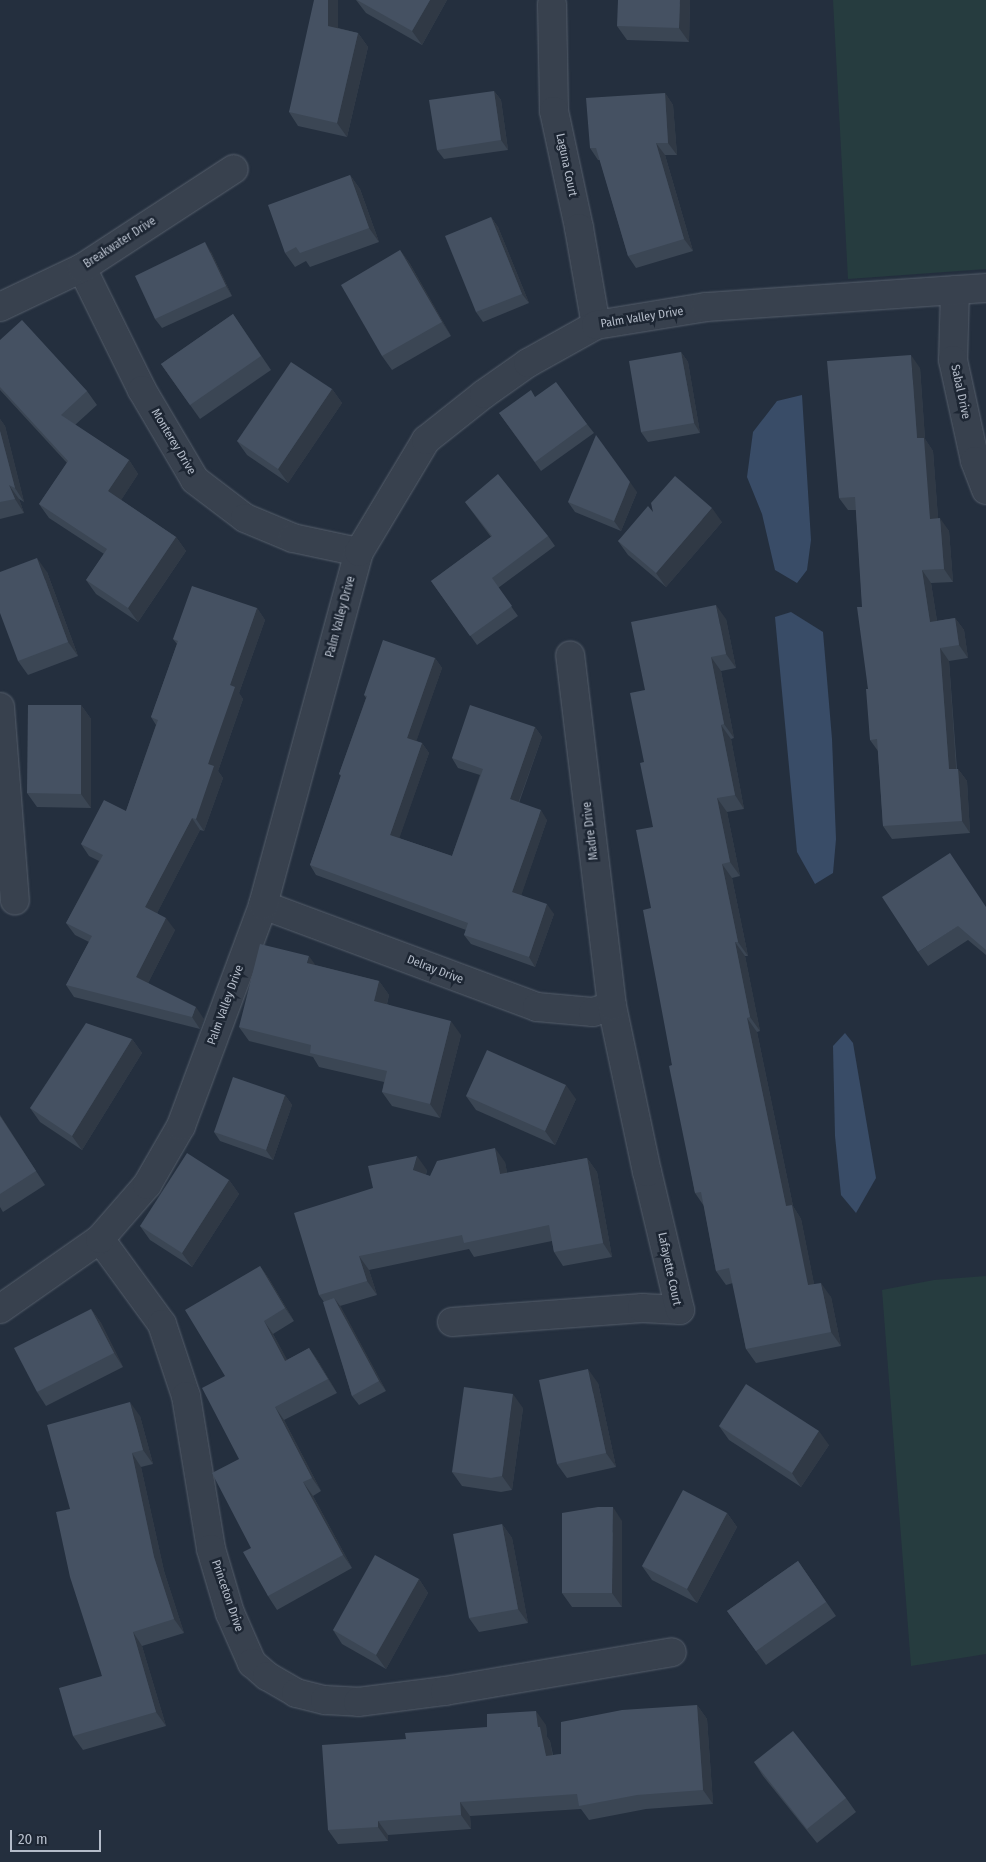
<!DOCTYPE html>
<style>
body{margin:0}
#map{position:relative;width:986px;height:1862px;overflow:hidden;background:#242f3e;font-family:"Fira Sans Condensed",sans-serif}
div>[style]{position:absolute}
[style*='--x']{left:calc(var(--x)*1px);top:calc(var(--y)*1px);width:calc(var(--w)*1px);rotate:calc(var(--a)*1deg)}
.green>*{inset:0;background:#263c3f}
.water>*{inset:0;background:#394c67}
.roads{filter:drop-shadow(0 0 1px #565f6c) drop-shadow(0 0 1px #565f6c)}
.minor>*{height:28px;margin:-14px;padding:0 14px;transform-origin:14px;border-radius:14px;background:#38414e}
.wall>*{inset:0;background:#3b4654}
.shaded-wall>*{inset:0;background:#303945}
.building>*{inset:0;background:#455162}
span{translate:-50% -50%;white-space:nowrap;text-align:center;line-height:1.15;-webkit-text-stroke:5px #1d2633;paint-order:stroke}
.street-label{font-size:12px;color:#b4bcc9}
.scale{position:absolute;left:10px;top:1830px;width:91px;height:22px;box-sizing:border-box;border:2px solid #b4bcc9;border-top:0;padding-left:6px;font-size:15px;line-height:18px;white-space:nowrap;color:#b4bcc9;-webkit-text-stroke:4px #1d2633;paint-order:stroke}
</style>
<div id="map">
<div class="green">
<i style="clip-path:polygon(833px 0,986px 0,986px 269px,848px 279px)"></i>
<i style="clip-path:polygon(986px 1276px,986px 1654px,911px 1666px,882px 1290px,934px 1280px)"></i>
</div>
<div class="water">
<i style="clip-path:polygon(802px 395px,811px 540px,807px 570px,797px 583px,775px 570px,762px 514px,747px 477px,753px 432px,777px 401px)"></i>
<i style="clip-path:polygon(791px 612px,823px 632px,832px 739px,836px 839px,833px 873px,815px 884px,797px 852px,775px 617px)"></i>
<i style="clip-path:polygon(845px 1033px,853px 1043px,876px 1178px,856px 1213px,841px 1195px,835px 1136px,833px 1046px)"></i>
</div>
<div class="roads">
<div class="minor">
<i style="--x:552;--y:4;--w:107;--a:88.9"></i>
<i style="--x:554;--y:111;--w:120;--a:77.9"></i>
<i style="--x:579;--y:228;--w:98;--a:80.1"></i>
<i style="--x:82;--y:268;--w:136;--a:63.8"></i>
<i style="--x:142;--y:390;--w:104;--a:59.5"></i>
<i style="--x:195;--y:480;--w:63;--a:37.2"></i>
<i style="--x:245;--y:518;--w:52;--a:22.6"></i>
<i style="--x:293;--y:538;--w:67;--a:12"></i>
<i style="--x:955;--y:290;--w:70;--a:91.6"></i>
<i style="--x:953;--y:360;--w:103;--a:77.7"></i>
<i style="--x:975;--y:461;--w:31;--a:69"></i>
<i style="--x:0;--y:307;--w:91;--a:-25.4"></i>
<i style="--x:82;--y:268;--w:181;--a:-33.1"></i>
<i style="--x:0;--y:707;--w:194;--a:85.6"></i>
<i style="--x:263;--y:905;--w:292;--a:20.4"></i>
<i style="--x:537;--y:1007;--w:56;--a:5.1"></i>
<i style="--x:593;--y:1012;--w:20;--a:-18"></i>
<i style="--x:100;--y:1239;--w:105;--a:53.9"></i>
<i style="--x:162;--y:1324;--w:76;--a:71.6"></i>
<i style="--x:186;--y:1396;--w:155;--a:80.7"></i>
<i style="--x:211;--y:1549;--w:67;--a:73.5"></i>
<i style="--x:230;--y:1613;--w:55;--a:66.3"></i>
<i style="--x:252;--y:1663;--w:20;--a:41"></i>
<i style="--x:267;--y:1676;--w:34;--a:30"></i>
<i style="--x:296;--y:1693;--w:30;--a:14"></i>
<i style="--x:325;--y:1700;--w:33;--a:3"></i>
<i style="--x:358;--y:1702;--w:88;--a:-7.2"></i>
<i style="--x:445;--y:1691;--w:230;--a:-9.7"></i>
<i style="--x:0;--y:1309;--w:122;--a:-35"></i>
<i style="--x:100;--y:1239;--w:72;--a:-49"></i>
<i style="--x:147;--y:1185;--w:68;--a:-60"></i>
<i style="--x:181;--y:1126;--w:236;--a:-69.6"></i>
<i style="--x:263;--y:905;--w:366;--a:-74.8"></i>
<i style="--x:359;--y:552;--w:131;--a:-59.1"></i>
<i style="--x:426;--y:440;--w:74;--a:-38.4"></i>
<i style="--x:484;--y:394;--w:54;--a:-35.2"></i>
<i style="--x:528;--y:363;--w:78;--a:-29.2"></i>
<i style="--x:596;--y:325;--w:111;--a:-9.3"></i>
<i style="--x:706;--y:307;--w:281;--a:-3.9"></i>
<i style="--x:452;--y:1322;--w:191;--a:-4.2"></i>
<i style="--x:642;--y:1308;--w:38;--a:3"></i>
<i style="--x:680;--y:1310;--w:142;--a:-103.4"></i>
<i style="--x:647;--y:1172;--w:170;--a:-101.9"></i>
<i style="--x:612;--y:1006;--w:353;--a:-96.8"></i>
</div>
</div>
<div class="wall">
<i style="clip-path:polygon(338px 0,338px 28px,358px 33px,368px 47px,347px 137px,298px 126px,289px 112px)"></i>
<i style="clip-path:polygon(356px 0,447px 0,422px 45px,366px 13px)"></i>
<i style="clip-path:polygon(690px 0,689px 42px,627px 40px,617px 26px)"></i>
<i style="clip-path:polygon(494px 91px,501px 100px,508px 150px,444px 159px,437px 150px)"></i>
<i style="clip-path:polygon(665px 93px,673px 105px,677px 155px,665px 155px,693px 251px,636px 268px,628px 256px,600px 160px,598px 160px,590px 148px)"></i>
<i style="clip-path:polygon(350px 175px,360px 189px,379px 242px,310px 267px,306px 261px,295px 267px,285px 253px)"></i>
<i style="clip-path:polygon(491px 217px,498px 227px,529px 303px,483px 322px,476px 312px)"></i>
<i style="clip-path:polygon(400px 250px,410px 264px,451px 336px,392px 370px,382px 356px)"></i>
<i style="clip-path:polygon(211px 252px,232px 296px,162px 328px,155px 319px)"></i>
<i style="clip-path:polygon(233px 314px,271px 370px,200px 419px,161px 364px)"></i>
<i style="clip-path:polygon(0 340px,87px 391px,97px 405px,75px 425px,129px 460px,138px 474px,121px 500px,176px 537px,186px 551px,138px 622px,96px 594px,86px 580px,104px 554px,49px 518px,39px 504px,67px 463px,0 390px)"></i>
<i style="clip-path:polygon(681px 352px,688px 362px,700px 433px,648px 442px,641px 432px)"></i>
<i style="clip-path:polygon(920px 368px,925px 439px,933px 451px,938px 518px,949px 531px,953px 582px,931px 583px,937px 621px,955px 618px,964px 630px,968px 658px,949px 661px,957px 769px,958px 769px,967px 781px,970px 833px,892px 839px,883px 826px,878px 751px,870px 740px,868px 689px,856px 510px,848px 510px,839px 498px)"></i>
<i style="clip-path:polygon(332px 389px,342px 403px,288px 483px,247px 455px,237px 441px)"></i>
<i style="clip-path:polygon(535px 397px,587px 424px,594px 433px,541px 471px,499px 413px)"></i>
<i style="clip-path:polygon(0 419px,5px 426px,24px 502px,19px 499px,24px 513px,0 519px)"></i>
<i style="clip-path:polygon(637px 492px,621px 531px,575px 512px,568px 502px)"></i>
<i style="clip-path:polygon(465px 502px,548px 536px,555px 546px,498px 588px,518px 616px,477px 645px,431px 581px,491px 537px)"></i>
<i style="clip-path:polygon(653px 512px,722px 522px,666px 587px,628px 555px,618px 541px)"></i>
<i style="clip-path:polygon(47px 572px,78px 656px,28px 675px,18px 661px)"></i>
<i style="clip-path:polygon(257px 608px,265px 620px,239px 693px,243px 699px,218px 771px,223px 778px,204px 831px,200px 830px,157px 913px,175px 930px,148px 983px,204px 1019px,200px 1029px,74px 997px,66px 985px,89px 942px,75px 935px,66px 923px,99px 861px,89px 856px,81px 844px,126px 811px,156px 725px,151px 717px,177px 644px,173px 639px)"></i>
<i style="clip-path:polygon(726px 619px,736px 668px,721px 671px,734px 738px,731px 739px,744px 809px,727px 812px,740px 876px,732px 878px,748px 956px,745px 956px,760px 1031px,757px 1032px,793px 1206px,801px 1219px,814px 1284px,831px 1297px,841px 1346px,756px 1363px,746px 1349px,733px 1283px,726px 1285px,716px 1271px,704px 1206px,695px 1193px,672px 1065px,651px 908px,653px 827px,645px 690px)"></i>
<i style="clip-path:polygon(435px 658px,442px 668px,416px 741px,422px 743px,429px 753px,399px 838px,452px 856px,480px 775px,458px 768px,452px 758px,535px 727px,542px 737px,519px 803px,547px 820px,521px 895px,554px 914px,535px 967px,471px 944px,464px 935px,466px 930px,316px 875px,310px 865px,341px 776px,339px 774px,366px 698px,364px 695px)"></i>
<i style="clip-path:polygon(81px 705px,91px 719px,91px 808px,37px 807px,27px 793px)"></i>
<i style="clip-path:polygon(986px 907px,986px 955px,968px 940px,928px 966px,918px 952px)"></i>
<i style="clip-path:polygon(315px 965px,379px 981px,389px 995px,387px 1004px,461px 1035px,440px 1118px,392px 1106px,382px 1092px,384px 1082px,319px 1067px,313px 1057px,249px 1041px,239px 1027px)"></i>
<i style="clip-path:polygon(132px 1039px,142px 1053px,82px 1150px,40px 1122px,30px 1108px)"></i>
<i style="clip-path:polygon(285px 1095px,292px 1105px,273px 1160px,220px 1141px,214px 1132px)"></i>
<i style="clip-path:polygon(466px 1096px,576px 1099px,555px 1145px,476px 1110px)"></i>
<i style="clip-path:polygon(0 1115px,45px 1185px,3px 1212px,0 1207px)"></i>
<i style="clip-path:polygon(587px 1158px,597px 1172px,612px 1257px,563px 1266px,554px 1252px,552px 1241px,474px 1257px,469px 1249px,369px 1270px,377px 1295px,340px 1306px,386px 1391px,359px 1405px,352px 1396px,324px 1302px,319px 1295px,373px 1188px,427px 1170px,426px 1175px,430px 1176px,505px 1162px,507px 1173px)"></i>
<i style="clip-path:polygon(229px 1180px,239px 1194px,192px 1267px,150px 1240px,140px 1226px)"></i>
<i style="clip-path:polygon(260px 1266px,269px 1279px,294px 1321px,273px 1334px,287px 1360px,309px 1348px,318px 1361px,337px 1393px,284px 1420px,321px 1491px,313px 1496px,352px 1568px,277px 1610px,268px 1596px,251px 1548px,239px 1459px)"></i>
<i style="clip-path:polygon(91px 1309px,101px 1323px,123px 1367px,46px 1406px,37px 1392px)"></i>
<i style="clip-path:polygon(598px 1383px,616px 1467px,567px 1478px,557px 1464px)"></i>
<i style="clip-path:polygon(523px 1408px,512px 1490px,501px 1492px,462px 1486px,452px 1472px)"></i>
<i style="clip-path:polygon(140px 1416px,153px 1464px,141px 1467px,164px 1571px,184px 1633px,142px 1646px,166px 1726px,83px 1750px,73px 1736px,102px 1676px,70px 1509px)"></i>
<i style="clip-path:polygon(719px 1426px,829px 1445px,801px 1487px,729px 1440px)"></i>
<i style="clip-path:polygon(727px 1513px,737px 1527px,697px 1603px,652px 1580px,642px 1566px)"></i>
<i style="clip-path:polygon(622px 1521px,622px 1607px,572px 1607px,562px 1593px)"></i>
<i style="clip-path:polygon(502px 1524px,512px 1538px,528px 1623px,479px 1632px,469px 1618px)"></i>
<i style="clip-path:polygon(798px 1561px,836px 1616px,766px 1665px,727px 1611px)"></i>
<i style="clip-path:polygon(419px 1579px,428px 1593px,386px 1669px,342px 1644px,333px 1630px)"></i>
<i style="clip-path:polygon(697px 1705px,707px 1719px,713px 1804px,646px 1809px,589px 1820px,581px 1809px,470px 1816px,471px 1829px,388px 1835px,388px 1841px,338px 1844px,328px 1830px,406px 1739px,546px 1725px,547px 1737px,550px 1741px,553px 1755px,561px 1754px)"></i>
<i style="clip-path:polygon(754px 1762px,846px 1798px,856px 1812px,817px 1843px,763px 1776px)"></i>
</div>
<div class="shaded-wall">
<i style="clip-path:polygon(328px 0,338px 0,338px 40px,328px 26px)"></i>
<i style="clip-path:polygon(430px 0,447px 0,422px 45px,412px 31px)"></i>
<i style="clip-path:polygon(680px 0,690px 0,689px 42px,679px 28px)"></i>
<i style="clip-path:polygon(358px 33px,368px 47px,347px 137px,337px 123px)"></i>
<i style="clip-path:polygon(494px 91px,501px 100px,508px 150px,501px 140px)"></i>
<i style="clip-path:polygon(665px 93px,673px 105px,677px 155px,668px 143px)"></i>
<i style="clip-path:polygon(656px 143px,665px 155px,693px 251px,684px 239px)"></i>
<i style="clip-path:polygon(350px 175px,360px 189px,379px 242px,369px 228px)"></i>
<i style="clip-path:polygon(491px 217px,498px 227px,529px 303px,522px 294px)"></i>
<i style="clip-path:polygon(205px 242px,211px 252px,232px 296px,226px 286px)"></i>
<i style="clip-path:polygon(400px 250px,410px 264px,451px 336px,442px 322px)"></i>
<i style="clip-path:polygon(681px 352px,688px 362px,700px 433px,694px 423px)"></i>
<i style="clip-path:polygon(911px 355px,920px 368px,925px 439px,933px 451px,939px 531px,930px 519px,917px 438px)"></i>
<i style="clip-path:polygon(332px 389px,342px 403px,288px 483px,278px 469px)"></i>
<i style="clip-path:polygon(0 419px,5px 426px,24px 502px,15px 488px,0 431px)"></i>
<i style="clip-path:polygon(129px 460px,138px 474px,118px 505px,108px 491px)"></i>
<i style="clip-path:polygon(630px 482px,637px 492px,621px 531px,614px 521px)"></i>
<i style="clip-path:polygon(9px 485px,19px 499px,24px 513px,15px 499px)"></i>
<i style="clip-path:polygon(712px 508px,722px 522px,666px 587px,656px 573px)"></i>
<i style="clip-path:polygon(940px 518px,949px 531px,953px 582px,944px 569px)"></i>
<i style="clip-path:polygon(176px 537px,186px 551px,138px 622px,128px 608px)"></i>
<i style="clip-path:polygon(37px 558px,47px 572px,78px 656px,68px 642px)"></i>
<i style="clip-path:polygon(922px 570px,931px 583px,939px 634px,930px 622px)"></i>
<i style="clip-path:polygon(716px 605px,726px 619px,736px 668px,726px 654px)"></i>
<i style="clip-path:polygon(257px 608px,265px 620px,239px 693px,243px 699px,218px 771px,223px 778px,204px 831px,196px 819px,208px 764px,230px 685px)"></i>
<i style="clip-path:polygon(955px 618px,964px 630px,968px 658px,959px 645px)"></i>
<i style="clip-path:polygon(940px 648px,949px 661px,957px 782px,949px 769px)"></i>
<i style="clip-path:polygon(711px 657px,721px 671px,734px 738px,724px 724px)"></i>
<i style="clip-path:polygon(435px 658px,442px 668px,414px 748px,407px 738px)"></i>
<i style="clip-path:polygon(81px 705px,91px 719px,91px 808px,81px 794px)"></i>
<i style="clip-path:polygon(721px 725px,731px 739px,744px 809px,735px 795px)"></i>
<i style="clip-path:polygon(535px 727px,542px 737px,516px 809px,510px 799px)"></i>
<i style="clip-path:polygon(422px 743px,429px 753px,397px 845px,390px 835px)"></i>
<i style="clip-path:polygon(958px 769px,967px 781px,970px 833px,962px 821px)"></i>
<i style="clip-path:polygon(717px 798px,727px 812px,740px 876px,730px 862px)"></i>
<i style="clip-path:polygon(541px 810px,547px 820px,519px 902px,512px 892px)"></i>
<i style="clip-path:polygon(192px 818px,200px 830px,154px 919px,145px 907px)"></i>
<i style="clip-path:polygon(722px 864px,732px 878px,748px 956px,738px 942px)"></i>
<i style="clip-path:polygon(547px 904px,554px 914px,535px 967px,529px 957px)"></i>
<i style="clip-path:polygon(166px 918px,175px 930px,145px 989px,136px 977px)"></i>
<i style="clip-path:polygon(735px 942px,745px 956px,760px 1031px,750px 1017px)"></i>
<i style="clip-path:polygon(309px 956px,319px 970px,307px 963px)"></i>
<i style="clip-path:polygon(379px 981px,389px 995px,384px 1015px,374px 1001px)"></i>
<i style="clip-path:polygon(196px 1007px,204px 1019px,200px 1029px,192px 1017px)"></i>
<i style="clip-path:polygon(747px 1018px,757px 1032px,793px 1206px,801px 1219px,817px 1299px,808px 1285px,786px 1206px)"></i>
<i style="clip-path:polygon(451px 1021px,461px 1035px,440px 1118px,430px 1104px)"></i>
<i style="clip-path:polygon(132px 1039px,142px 1053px,82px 1150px,72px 1136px)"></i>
<i style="clip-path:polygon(566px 1085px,576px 1099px,555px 1145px,545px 1131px)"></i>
<i style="clip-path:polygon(285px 1095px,292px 1105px,273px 1160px,266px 1150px)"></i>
<i style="clip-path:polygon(0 1115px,45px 1185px,36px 1171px,0 1116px)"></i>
<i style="clip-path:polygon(495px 1148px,505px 1162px,510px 1188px,500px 1174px)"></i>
<i style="clip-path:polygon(417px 1156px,427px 1170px,423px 1184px,413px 1170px)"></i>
<i style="clip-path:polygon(587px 1158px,597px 1172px,612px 1257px,603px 1243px)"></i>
<i style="clip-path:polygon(229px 1180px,239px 1194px,192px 1267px,182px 1253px)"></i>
<i style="clip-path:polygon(359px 1256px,369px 1270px,377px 1295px,367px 1281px)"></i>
<i style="clip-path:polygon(260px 1266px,269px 1279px,294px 1321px,285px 1308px)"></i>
<i style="clip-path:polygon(821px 1283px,831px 1297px,841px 1346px,831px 1332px)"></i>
<i style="clip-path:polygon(334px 1298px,341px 1307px,386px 1391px,379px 1381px)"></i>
<i style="clip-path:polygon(91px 1309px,101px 1323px,123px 1367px,114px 1353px)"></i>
<i style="clip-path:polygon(264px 1321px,273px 1334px,295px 1374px,285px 1361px)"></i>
<i style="clip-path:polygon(309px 1348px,318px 1361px,337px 1393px,328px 1379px)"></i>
<i style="clip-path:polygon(588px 1369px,598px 1383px,616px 1467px,606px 1453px)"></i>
<i style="clip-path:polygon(513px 1394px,523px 1408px,512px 1490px,502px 1476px)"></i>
<i style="clip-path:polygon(130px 1402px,140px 1416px,153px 1464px,143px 1450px)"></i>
<i style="clip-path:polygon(275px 1407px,284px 1420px,321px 1491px,312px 1478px)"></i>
<i style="clip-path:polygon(819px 1431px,829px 1445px,801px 1487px,792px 1473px)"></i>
<i style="clip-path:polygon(132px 1453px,141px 1467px,164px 1571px,184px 1633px,174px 1619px,154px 1557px)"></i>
<i style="clip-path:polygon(303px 1482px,313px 1496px,352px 1568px,343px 1555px)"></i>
<i style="clip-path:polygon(613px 1507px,622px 1521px,622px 1607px,612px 1593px)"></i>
<i style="clip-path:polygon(727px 1513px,737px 1527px,697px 1603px,687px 1589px)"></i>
<i style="clip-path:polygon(502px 1524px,512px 1538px,528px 1623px,518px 1609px)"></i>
<i style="clip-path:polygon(419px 1579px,428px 1593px,386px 1669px,376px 1655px)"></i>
<i style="clip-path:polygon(133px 1632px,142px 1646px,166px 1726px,156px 1712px)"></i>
<i style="clip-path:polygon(697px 1705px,707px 1719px,713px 1804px,703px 1790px)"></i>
<i style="clip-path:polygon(536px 1711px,546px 1725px,547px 1737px,550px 1741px,555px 1770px,546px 1756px,538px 1727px)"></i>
<i style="clip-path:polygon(460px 1802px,470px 1816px,471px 1829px,461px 1815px)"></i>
<i style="clip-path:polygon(378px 1821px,388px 1835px,388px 1841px,378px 1827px)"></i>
</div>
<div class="building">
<i style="clip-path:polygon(314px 0,328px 0,328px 26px,358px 33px,337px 123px,289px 112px)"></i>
<i style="clip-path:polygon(357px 0,430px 0,412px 31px)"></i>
<i style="clip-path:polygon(618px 0,680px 0,679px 28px,617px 26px)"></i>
<i style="clip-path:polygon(494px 91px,501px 140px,437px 150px,429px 100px)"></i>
<i style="clip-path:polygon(665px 93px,668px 143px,656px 143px,684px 239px,628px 256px,596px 148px,590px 148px,586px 98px)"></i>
<i style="clip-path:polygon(350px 175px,369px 228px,300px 253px,296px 247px,285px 253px,268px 205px)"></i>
<i style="clip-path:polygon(491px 217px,522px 294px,476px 312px,445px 236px)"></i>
<i style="clip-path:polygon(205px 242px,226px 286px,155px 319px,135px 276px)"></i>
<i style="clip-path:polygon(400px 250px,442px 322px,382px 356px,341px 285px)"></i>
<i style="clip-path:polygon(233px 314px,261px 356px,190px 405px,161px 364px)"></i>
<i style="clip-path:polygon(22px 320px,87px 391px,61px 415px,129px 460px,108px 491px,176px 537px,128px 608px,86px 580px,107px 549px,39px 504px,68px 461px,0 387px,0 340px)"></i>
<i style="clip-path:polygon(681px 352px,694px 423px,641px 432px,629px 361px)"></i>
<i style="clip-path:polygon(911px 355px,917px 438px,924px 438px,930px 519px,940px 518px,944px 569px,922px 570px,930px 622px,955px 618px,959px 645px,940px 648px,949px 769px,958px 769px,962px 821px,883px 826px,877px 739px,870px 740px,866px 689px,868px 689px,857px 607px,862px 607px,855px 497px,839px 498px,827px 361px)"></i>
<i style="clip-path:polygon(291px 362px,332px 389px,278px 469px,237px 441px)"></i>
<i style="clip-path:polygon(556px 382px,587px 424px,535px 462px,499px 413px,531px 390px,535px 397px)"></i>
<i style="clip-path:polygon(0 431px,15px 488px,9px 485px,15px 499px,0 502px)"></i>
<i style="clip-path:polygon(596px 435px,630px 482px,614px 521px,568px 502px)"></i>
<i style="clip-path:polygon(498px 474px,548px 536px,492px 578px,512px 606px,470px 636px,431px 581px,492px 536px,465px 502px)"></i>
<i style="clip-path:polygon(675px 476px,712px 508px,656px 573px,618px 541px,648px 506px,653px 512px,651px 503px)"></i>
<i style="clip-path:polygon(37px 558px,68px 642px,18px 661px,0 613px,0 572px)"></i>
<i style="clip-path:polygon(192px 586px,257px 608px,230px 685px,235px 687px,208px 764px,214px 766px,196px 819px,192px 818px,145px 907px,166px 918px,136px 977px,196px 1007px,192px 1017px,66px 985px,92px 936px,66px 923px,103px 855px,81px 844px,104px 800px,126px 811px,158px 720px,151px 717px,178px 641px,173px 639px)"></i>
<i style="clip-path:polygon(716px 605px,726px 654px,711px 657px,724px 724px,721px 725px,735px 795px,717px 798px,730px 862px,722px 864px,738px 942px,735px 942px,750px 1017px,747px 1018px,786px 1206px,792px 1205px,808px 1285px,821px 1283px,831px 1332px,746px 1349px,729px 1268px,716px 1271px,701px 1192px,695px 1193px,669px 1066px,672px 1065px,643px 910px,651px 908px,636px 830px,653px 827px,640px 763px,644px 762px,630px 693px,645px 690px,631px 622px)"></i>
<i style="clip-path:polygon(383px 640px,435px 658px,407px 738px,422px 743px,390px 835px,452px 856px,483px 769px,452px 758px,470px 705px,535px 727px,510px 799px,541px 810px,512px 892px,547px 904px,529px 957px,464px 935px,468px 923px,310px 865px,341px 775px,339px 774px,367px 696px,364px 695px)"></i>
<i style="clip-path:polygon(28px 705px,81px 705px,81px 794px,27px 793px)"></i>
<i style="clip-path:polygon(950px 853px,986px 907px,986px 950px,958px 926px,918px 952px,882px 897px)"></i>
<i style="clip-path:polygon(260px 944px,309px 956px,307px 963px,379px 981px,374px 1001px,451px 1021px,430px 1104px,382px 1092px,387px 1071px,310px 1053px,311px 1045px,239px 1027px)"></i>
<i style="clip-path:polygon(86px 1023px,132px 1039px,72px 1136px,30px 1108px)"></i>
<i style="clip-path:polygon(487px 1050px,566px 1085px,545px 1131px,466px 1096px)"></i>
<i style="clip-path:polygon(233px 1077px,285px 1095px,266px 1150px,214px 1132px)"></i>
<i style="clip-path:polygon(0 1116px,36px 1171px,0 1194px)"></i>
<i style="clip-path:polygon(495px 1148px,500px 1174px,587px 1158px,603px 1243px,554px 1252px,549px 1225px,464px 1243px,462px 1235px,359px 1256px,367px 1281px,319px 1295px,294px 1213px,373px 1188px,368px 1166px,417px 1156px,413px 1170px,430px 1176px,437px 1161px)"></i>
<i style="clip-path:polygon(187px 1153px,229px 1180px,182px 1253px,140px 1226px)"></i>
<i style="clip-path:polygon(260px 1266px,285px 1308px,264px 1321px,285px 1361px,309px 1348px,328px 1379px,275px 1407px,312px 1478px,303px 1482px,343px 1555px,268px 1596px,243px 1552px,251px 1548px,212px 1473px,239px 1459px,202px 1388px,225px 1376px,185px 1310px)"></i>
<i style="clip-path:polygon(334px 1298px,379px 1381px,352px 1396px,323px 1302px)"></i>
<i style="clip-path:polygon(91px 1309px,114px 1353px,37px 1392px,14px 1348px)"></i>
<i style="clip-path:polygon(588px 1369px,606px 1453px,557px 1464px,539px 1380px)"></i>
<i style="clip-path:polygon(746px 1384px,819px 1431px,792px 1473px,719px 1426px)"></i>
<i style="clip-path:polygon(464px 1387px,513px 1394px,502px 1476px,491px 1478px,452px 1472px)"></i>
<i style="clip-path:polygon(130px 1402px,143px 1450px,132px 1453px,154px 1557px,174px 1619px,133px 1632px,156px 1712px,73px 1736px,59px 1688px,102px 1676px,70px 1577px,56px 1512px,70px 1509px,47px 1425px)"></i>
<i style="clip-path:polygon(683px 1490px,727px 1513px,687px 1589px,642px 1566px)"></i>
<i style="clip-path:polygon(598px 1507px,613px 1507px,612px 1593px,562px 1593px,562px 1513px)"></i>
<i style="clip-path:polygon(502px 1524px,518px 1609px,469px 1618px,453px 1534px)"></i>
<i style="clip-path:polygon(375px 1555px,419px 1579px,376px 1655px,333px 1630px)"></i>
<i style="clip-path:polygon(798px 1561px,826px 1602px,756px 1651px,727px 1611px)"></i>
<i style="clip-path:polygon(697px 1705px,703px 1790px,637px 1795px,579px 1806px,577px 1794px,460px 1802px,461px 1815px,378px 1821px,378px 1827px,328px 1830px,322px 1745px,406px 1739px,405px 1733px,487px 1727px,487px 1714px,536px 1711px,538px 1727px,540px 1727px,546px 1756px,561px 1754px,561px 1722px,622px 1710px)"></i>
<i style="clip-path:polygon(793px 1731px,846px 1798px,807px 1829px,754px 1762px)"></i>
</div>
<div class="street-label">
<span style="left:566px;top:165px;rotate:78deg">Laguna Court</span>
<span style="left:120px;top:243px;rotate:-33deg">Breakwater Drive</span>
<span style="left:642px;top:318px;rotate:-9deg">Palm Valley Drive</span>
<span style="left:960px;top:392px;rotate:78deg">Sabal Drive</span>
<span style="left:173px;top:442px;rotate:59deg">Monterey Drive</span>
<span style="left:341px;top:617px;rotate:-75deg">Palm Valley Drive</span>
<span style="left:591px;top:831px;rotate:-97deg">Madre Drive</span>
<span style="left:435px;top:970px;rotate:21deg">Delray Drive</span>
<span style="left:226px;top:1005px;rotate:-70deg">Palm Valley Drive</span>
<span style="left:669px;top:1269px;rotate:78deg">Lafayette Court</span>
<span style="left:227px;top:1596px;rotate:71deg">Princeton Drive</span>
</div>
<div class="scale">20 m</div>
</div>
